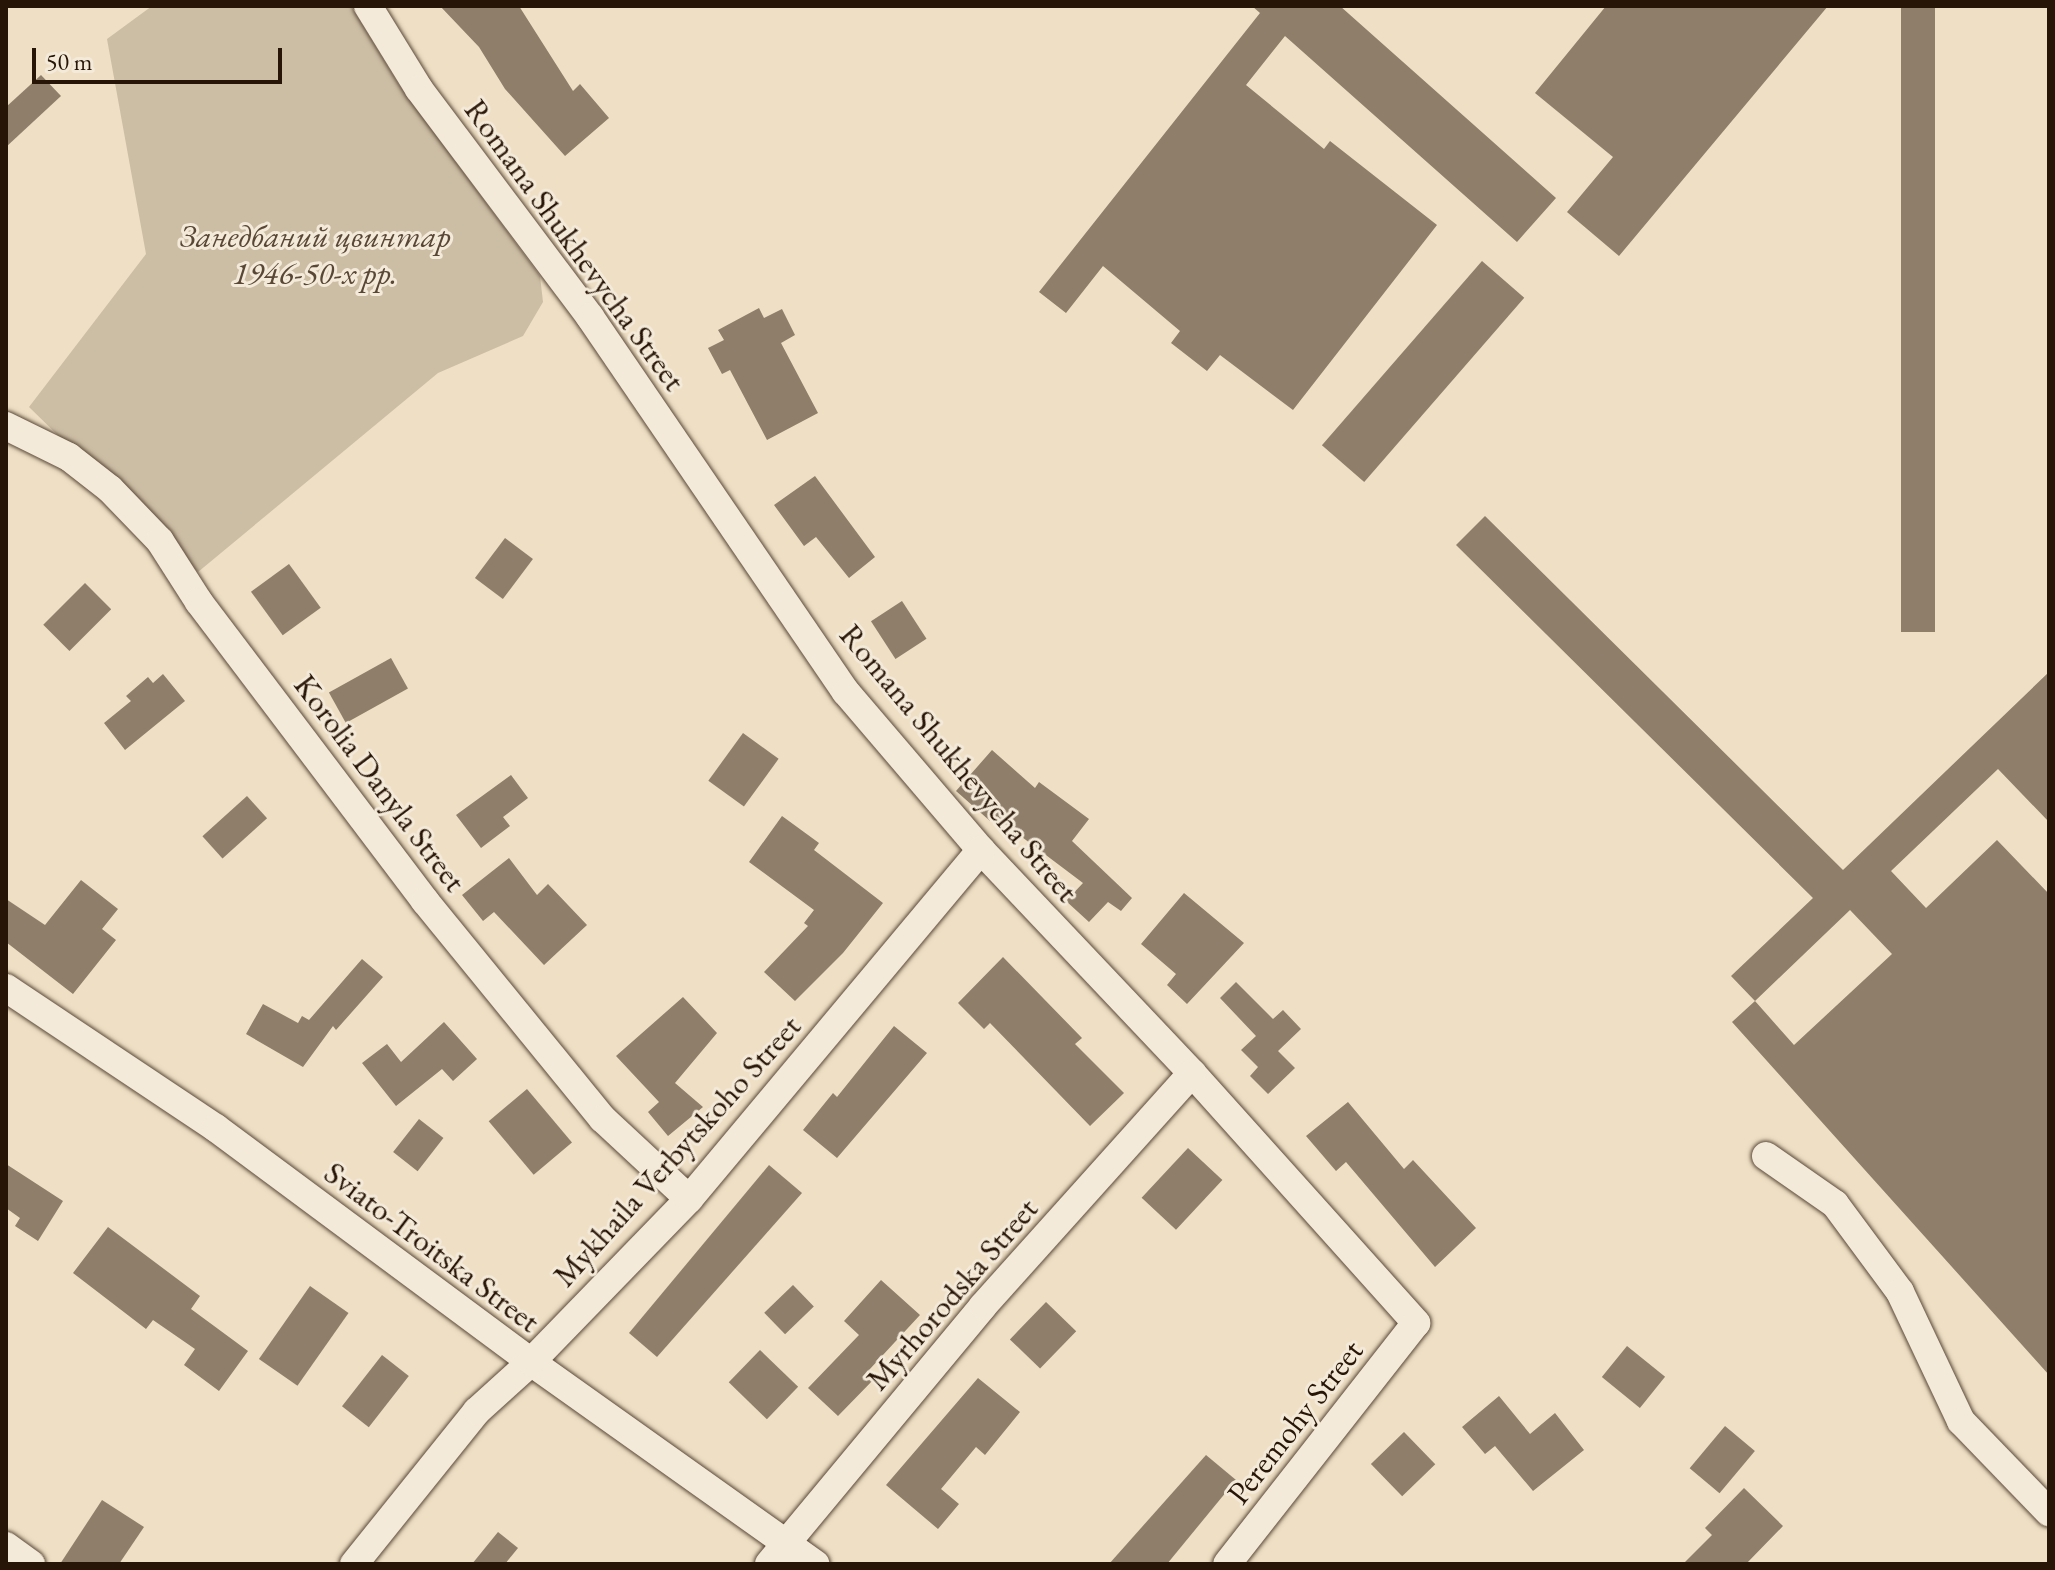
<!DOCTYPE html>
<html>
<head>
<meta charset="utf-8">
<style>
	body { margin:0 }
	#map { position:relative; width:2055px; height:1570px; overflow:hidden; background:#eedfc5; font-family:"EB Garamond",serif }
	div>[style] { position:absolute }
	.green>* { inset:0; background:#ccbda5 }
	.building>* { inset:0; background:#8e7e6a; transform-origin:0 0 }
	.roads { filter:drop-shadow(0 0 2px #594836) drop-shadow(0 0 2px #594836) }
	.minor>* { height:28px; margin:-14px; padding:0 14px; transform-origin:14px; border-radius:14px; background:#f4ead9 }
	span { translate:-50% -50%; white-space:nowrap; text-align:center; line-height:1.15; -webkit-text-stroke:6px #f4ead9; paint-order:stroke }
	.park-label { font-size:32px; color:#594736; font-style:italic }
	.street-label { font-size:32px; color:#271507 }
	.frame { position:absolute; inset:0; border:8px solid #271507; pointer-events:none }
	.scale { position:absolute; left:32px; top:48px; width:250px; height:36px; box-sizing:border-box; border:4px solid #271507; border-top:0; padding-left:10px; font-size:24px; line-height:28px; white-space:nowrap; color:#271507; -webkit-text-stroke:6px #f4ead9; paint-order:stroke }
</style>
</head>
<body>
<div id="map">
	<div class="green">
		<i style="clip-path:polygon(152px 6px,351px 6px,399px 85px,540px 276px,543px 302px,523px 336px,438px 373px,198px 572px,29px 407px,146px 254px,107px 39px)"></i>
	</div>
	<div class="building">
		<i style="clip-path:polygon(440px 6px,519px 6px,573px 91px,580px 84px,609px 118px,565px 156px,505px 89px,479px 47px)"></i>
		<i style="clip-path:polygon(1252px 6px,1340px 6px,1556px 198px,1517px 242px,1285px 36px,1246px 85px,1324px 149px,1330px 141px,1437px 225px,1293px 410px,1220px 355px,1207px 371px,1171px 343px,1180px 331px,1103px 266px,1066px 313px,1039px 292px,1260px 13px)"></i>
		<i style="clip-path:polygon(1606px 6px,1828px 6px,1619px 256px,1567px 212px,1613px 157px,1535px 93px)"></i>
		<i style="left:1901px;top:6px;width:34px;height:626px"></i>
		<i style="clip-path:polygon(41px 75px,61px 96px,6px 147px,6px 107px)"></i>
		<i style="left:1482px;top:261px;width:56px;height:244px;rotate:41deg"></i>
		<i style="clip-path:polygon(759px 308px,764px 318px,782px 309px,795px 335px,781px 343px,818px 413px,767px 440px,730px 370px,722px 374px,708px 348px,724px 340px,718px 330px)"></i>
		<i style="clip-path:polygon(815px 476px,875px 557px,849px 578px,816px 537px,804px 546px,774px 505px)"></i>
		<i style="clip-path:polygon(evenodd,1485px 516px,1843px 870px,2049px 672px,2049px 822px,1998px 769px,1891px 871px,1926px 908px,1997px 840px,2049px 894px,2049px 1375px,1732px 1022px,1755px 1001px,1731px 976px,1813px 898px,1456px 545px,1485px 516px,1850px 910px,1892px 954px,1794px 1045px,1755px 1001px,1850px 910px)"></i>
		<i style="left:505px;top:538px;width:35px;height:50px;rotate:37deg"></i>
		<i style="left:289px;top:564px;width:54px;height:47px;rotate:54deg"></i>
		<i style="left:85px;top:583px;width:37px;height:59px;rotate:45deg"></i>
		<i style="left:902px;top:601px;width:45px;height:37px;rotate:57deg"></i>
		<i style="left:391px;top:658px;width:35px;height:71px;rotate:61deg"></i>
		<i style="clip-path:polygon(163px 674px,185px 701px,125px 750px,104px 723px,131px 701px,126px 696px,148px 677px,153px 683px)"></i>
		<i style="left:743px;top:733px;width:44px;height:59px;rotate:36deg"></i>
		<i style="clip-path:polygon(992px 750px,1035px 788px,1039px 782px,1089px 819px,1072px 841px,1132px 898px,1121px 911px,1108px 902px,1089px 922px,1066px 901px,1083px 883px,994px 816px,990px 821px,956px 791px)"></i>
		<i style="clip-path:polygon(511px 775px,528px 798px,503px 817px,510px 826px,481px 848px,456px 815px)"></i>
		<i style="left:247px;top:796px;width:30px;height:60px;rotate:48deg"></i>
		<i style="clip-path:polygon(782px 816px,819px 843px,814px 850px,883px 903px,843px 953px,795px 1001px,764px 972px,808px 926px,804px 923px,814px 910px,749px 862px)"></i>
		<i style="clip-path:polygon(509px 858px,537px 895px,548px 884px,587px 925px,544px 965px,494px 912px,483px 921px,462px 895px)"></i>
		<i style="clip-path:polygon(81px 880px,118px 909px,102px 929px,116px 940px,73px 994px,6px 942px,6px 899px,45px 925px)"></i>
		<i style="clip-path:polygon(1184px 893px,1244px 943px,1187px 1004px,1167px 985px,1176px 974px,1141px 944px)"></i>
		<i style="clip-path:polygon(1003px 957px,1082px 1038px,1075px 1044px,1124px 1093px,1090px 1126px,990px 1023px,984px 1029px,958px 1003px)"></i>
		<i style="clip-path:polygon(362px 959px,383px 977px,336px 1030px,333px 1026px,303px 1067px,246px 1034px,263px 1004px,298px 1023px,302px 1016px,309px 1020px)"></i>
		<i style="clip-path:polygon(1236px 982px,1273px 1019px,1283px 1010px,1301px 1029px,1278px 1051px,1295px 1068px,1268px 1094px,1250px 1076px,1258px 1067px,1241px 1050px,1256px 1036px,1220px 998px)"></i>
		<i style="clip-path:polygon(683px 997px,717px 1033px,675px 1083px,703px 1107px,668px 1136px,648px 1112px,659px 1102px,616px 1056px)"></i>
		<i style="clip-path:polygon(444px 1022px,477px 1059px,453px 1081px,442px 1069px,396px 1106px,362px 1063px,387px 1044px,401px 1062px)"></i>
		<i style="clip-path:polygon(894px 1026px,927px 1053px,837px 1158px,803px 1130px,833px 1093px,837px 1097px)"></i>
		<i style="left:527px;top:1089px;width:70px;height:50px;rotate:50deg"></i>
		<i style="clip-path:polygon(1348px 1102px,1404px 1169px,1413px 1160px,1476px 1228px,1435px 1267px,1346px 1162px,1336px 1171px,1306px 1136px)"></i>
		<i style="left:419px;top:1119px;width:31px;height:42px;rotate:38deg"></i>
		<i style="left:1188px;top:1148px;width:47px;height:68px;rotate:43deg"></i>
		<i style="clip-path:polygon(6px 1164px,63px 1201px,38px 1241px,15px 1226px,20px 1218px,6px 1208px)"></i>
		<i style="clip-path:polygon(769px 1165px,802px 1193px,657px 1357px,629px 1333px)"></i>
		<i style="clip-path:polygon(108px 1227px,200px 1296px,191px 1309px,248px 1351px,219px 1391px,184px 1365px,195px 1349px,153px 1320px,146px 1329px,73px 1273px)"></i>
		<i style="clip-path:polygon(881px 1280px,920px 1315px,869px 1370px,876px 1377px,838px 1416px,808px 1388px,859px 1335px,844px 1321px)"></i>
		<i style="left:793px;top:1285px;width:30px;height:40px;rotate:46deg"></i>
		<i style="left:310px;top:1286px;width:47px;height:89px;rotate:35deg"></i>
		<i style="left:1046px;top:1302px;width:42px;height:52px;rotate:44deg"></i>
		<i style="left:1627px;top:1346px;width:49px;height:40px;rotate:39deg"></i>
		<i style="left:760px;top:1350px;width:53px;height:45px;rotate:44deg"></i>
		<i style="left:382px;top:1355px;width:34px;height:65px;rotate:38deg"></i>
		<i style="clip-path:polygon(978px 1378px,1020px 1412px,985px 1455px,976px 1447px,941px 1489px,959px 1504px,938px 1529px,886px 1485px)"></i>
		<i style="clip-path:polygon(1499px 1396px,1530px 1434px,1555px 1413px,1584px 1450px,1533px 1491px,1495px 1446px,1485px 1454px,1462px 1427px)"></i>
		<i style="left:1725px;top:1426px;width:39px;height:55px;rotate:40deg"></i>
		<i style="left:1404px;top:1432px;width:45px;height:46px;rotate:46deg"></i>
		<i style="clip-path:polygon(1206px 1455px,1236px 1480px,1167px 1564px,1109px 1564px)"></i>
		<i style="clip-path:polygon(1744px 1488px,1783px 1526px,1746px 1564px,1683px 1564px,1712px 1535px,1705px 1528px)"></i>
		<i style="clip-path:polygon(102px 1500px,144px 1527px,119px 1564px,60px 1564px)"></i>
		<i style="clip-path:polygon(498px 1532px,518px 1548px,505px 1564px,472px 1564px)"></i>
	</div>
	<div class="roads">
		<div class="minor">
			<i style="left:368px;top:6px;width:97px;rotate:58.4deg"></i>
			<i style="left:419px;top:89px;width:285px;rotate:53.1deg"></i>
			<i style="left:590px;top:317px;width:454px;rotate:55.7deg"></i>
			<i style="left:846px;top:692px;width:208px;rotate:49.5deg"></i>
			<i style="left:981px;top:850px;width:307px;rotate:46.6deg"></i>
			<i style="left:1192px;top:1073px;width:336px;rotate:48.1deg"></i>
			<i style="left:1416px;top:1323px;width:306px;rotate:128.1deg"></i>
			<i style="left:6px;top:426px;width:70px;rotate:26.2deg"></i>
			<i style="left:69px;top:457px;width:52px;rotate:38deg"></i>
			<i style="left:110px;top:489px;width:72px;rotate:46.1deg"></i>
			<i style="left:160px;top:541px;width:72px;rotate:57.4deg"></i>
			<i style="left:199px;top:602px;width:375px;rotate:52.9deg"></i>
			<i style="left:425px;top:901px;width:281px;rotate:50.8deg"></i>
			<i style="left:603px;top:1119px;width:117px;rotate:42.9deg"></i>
			<i style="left:6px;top:988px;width:252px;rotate:33.7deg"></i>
			<i style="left:216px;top:1128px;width:392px;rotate:36.6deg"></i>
			<i style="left:531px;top:1362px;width:349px;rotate:35.4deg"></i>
			<i style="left:1766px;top:1156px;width:84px;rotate:34.8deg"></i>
			<i style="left:1835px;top:1204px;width:109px;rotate:53.5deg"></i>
			<i style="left:1900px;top:1292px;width:143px;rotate:64.7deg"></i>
			<i style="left:1961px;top:1421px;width:127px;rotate:46deg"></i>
			<i style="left:6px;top:1546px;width:31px;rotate:36deg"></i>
			<i style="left:354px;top:1564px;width:196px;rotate:-51.2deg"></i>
			<i style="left:477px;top:1411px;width:73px;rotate:-42.2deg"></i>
			<i style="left:531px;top:1362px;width:227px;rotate:-45.9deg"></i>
			<i style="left:689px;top:1199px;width:455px;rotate:-50.1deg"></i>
			<i style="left:769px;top:1564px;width:335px;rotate:-50.3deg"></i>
			<i style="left:983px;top:1306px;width:313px;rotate:-48.1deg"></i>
		</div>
	</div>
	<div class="park-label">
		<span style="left:315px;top:255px">Занедбаний цвинтар<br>1946-50-х рр.</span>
	</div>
	<div class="street-label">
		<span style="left:575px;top:245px;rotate:54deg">Romana Shukhevycha Street</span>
		<span style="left:959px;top:763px;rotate:50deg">Romana Shukhevycha Street</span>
		<span style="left:380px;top:783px;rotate:53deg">Korolia Danyla Street</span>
		<span style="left:677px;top:1151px;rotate:-48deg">Mykhaila Verbytskoho Street</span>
		<span style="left:432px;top:1247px;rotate:37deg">Sviato-Troitska Street</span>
		<span style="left:952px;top:1294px;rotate:-49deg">Myrhorodska Street</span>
		<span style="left:1295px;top:1422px;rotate:-52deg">Peremohy Street</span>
	</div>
	<div class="frame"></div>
	<div class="scale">50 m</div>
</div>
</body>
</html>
